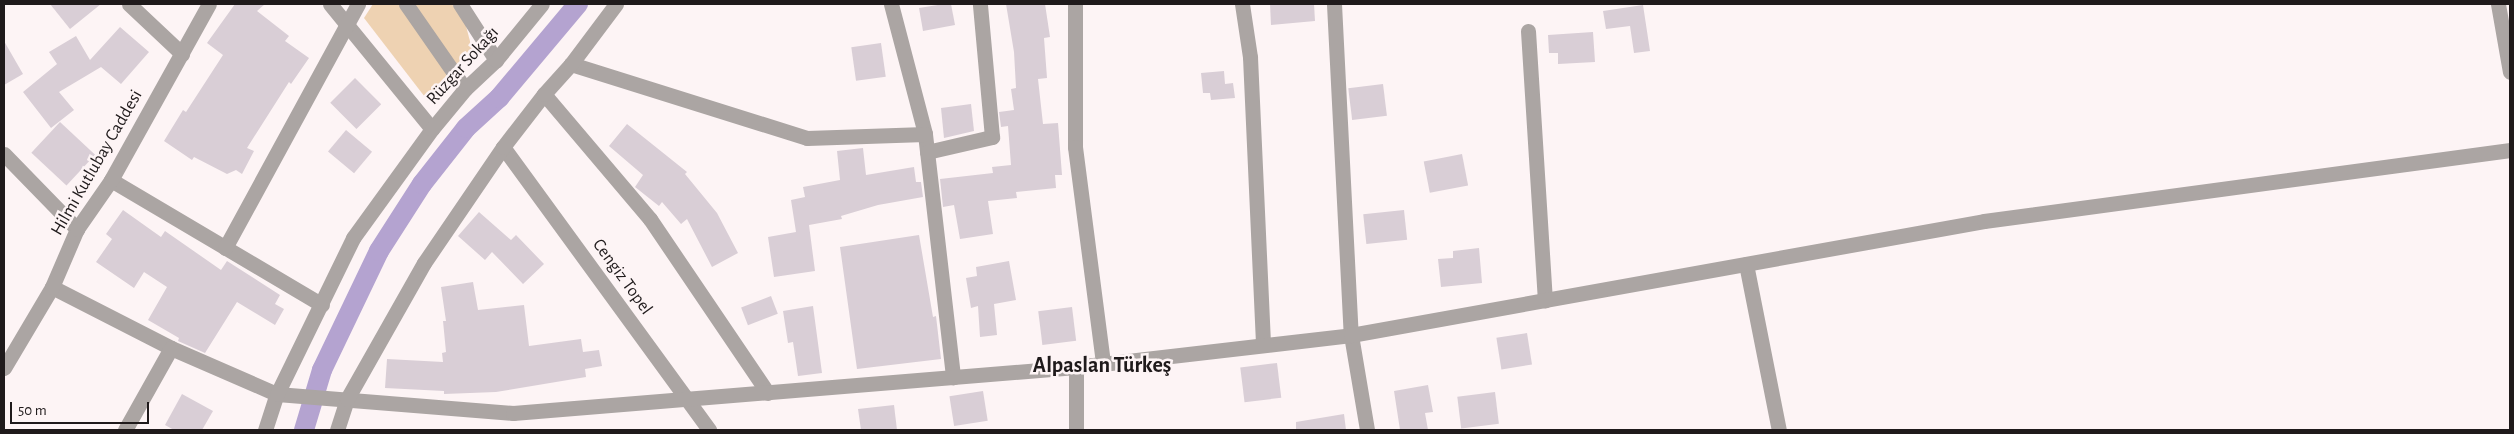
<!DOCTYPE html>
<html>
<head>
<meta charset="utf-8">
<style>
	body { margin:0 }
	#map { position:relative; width:2514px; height:434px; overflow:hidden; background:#fdf4f5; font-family:"Alegreya Sans",sans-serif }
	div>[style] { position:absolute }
	.green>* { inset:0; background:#eed2b2 }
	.canal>* { height:20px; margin:-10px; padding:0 10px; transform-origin:10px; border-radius:10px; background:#b4a3d0 }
	.building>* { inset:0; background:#d9ced6; transform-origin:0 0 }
	.minor>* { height:15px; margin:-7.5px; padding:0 7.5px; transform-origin:7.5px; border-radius:7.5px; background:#aba5a3 }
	span { translate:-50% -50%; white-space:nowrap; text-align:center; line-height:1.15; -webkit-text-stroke:5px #fdf4f5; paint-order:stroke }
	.street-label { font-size:18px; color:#1f1a1b }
	.district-label { font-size:22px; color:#1f1a1b; font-weight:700 }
	.frame { position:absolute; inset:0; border:5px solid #1f1a1b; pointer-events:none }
	.scale { position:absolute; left:10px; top:402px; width:139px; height:22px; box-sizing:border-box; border:2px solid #1f1a1b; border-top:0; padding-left:6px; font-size:15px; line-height:18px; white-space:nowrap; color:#1f1a1b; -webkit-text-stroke:4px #fdf4f5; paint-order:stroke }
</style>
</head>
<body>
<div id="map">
	<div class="green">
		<i style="clip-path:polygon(373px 4px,452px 4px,465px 22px,472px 49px,428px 101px,364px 18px)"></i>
	</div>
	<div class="canal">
		<i style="left:304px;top:430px;width:63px;rotate:-73.3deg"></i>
		<i style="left:322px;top:370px;width:132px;rotate:-64.4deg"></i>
		<i style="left:379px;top:251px;width:80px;rotate:-57.3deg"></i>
		<i style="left:422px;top:184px;width:71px;rotate:-51.8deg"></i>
		<i style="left:466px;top:128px;width:45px;rotate:-42.3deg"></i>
		<i style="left:499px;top:98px;width:123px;rotate:-50deg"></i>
	</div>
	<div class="building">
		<i style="clip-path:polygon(50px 4px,101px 4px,70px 29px)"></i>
		<i style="clip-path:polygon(235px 4px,265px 4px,257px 11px,289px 36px,285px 41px,309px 58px,291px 84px,289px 82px,247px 148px,254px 151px,242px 174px,236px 170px,227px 174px,194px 157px,192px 160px,164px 141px,183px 110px,186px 112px,223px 55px,207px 43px)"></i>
		<i style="clip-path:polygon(944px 4px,951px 4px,955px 25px,923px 31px,919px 8px)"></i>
		<i style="clip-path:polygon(1006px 4px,1045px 4px,1050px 37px,1044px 38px,1047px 78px,1038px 79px,1043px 124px,1058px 123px,1062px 175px,1055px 175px,1056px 188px,1016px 192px,1017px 198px,988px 201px,993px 234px,960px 239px,954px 205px,943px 207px,940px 179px,993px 173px,992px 167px,1011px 165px,1008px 126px,1001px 127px,999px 112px,1014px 110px,1011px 89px,1016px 88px,1014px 52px)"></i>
		<i style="clip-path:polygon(1270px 4px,1314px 4px,1315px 21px,1271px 25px)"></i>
		<i style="clip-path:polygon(1643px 5px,1650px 51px,1634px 53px,1630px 26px,1606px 29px,1603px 11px)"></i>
		<i style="clip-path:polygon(120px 27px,149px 52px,121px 84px,101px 67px,59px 92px,74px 110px,51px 128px,23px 92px,57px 64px,49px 52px,76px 36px,90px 60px)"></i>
		<i style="clip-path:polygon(1593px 32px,1595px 62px,1558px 64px,1558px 53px,1549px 53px,1548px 35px)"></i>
		<i style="clip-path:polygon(4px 41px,23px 74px,4px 85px)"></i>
		<i style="left:881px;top:43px;width:34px;height:30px;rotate:82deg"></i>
		<i style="clip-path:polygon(1224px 71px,1225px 84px,1233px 83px,1235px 98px,1211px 100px,1210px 93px,1203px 93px,1201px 73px)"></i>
		<i style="left:355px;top:78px;width:37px;height:35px;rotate:45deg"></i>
		<i style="left:1383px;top:84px;width:32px;height:35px;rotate:83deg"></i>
		<i style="clip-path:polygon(971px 104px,974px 131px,944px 138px,941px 108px)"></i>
		<i style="left:60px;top:122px;width:48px;height:42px;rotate:43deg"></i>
		<i style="clip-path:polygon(627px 124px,687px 172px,685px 174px,717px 213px,738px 253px,712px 267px,687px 219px,681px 224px,662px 202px,659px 206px,635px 187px,643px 175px,609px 146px)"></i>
		<i style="left:346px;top:130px;width:34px;height:28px;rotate:40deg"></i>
		<i style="clip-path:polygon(863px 148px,866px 175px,914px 167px,916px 182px,921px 182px,923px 197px,878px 205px,841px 216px,842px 219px,809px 225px,815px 271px,774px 277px,768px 237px,796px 232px,791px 200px,805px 197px,803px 187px,840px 180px,837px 151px)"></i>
		<i style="left:1462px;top:154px;width:32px;height:39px;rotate:79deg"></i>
		<i style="clip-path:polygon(123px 210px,161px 237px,165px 231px,221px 270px,227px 261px,280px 295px,275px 304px,284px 309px,275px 325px,237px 302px,205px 353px,178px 341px,179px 338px,148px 320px,167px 287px,144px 272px,134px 288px,96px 262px,112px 239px,106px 234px)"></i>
		<i style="left:1404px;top:210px;width:30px;height:41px;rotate:84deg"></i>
		<i style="clip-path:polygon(479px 212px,511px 240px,516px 235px,544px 264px,523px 284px,492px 252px,485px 260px,458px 236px)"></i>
		<i style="clip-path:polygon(919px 235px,933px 317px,936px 316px,941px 359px,857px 369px,840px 247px)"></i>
		<i style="clip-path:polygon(1479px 248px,1482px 283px,1441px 287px,1438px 259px,1453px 258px,1453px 251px)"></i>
		<i style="clip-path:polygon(1009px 261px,1016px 300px,994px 304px,997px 335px,980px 337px,978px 306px,971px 308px,966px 278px,977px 276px,976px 267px)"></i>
		<i style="clip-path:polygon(473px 282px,478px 310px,524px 305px,529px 346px,581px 339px,583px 352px,599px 350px,602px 366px,585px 369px,586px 377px,496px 392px,444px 394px,444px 391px,385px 388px,387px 359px,443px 362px,442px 353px,446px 352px,443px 321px,446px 321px,441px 287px)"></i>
		<i style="left:771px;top:296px;width:19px;height:32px;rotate:69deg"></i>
		<i style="clip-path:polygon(813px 306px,822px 373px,798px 376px,793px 342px,788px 343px,783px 311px)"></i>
		<i style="left:1072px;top:307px;width:34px;height:34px;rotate:83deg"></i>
		<i style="left:1527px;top:333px;width:32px;height:31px;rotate:81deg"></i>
		<i style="left:1277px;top:363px;width:35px;height:37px;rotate:83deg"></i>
		<i style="clip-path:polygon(1428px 385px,1433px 412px,1425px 413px,1428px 430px,1400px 430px,1394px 391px)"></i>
		<i style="left:983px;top:391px;width:30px;height:34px;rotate:81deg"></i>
		<i style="left:1495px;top:392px;width:32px;height:38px;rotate:83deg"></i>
		<i style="clip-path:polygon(182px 394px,213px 411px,202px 430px,174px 430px,165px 425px)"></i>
		<i style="clip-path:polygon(894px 405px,897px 430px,861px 430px,858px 409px)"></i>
		<i style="clip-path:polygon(1344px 414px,1346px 430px,1296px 430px,1296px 422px)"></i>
	</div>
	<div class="minor">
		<i style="left:129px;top:4px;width:73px;rotate:43.3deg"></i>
		<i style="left:330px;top:4px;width:161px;rotate:50.8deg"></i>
		<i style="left:406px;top:4px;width:103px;rotate:55.2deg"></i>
		<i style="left:460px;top:4px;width:67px;rotate:57.3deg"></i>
		<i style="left:891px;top:4px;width:134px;rotate:75.3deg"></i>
		<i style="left:925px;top:134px;width:245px;rotate:83.4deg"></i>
		<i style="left:1075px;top:4px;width:143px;rotate:90deg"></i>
		<i style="left:1075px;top:147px;width:219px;rotate:82.6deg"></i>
		<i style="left:1242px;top:4px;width:54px;rotate:81.4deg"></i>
		<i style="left:1250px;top:57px;width:288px;rotate:87.4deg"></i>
		<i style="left:1334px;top:4px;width:331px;rotate:87.1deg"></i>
		<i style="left:1351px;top:335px;width:96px;rotate:80.4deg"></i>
		<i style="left:2498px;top:4px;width:69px;rotate:80deg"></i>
		<i style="left:1528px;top:31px;width:270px;rotate:86.4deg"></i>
		<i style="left:571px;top:64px;width:247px;rotate:17.4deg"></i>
		<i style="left:807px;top:138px;width:118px;rotate:-1.9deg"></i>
		<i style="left:544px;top:94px;width:164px;rotate:49.7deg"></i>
		<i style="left:650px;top:219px;width:210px;rotate:55.9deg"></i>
		<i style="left:503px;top:147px;width:350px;rotate:53.9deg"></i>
		<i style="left:927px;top:152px;width:67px;rotate:-13deg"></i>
		<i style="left:992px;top:137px;width:134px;rotate:-95.2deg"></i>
		<i style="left:4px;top:154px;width:105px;rotate:45.8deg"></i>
		<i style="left:111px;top:180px;width:245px;rotate:30.6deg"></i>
		<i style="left:225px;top:248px;width:278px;rotate:-61.4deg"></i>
		<i style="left:1746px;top:264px;width:169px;rotate:78.8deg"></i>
		<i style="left:52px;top:287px;width:134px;rotate:27.1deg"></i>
		<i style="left:171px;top:348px;width:116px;rotate:23.5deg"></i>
		<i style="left:277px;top:394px;width:237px;rotate:4.6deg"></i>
		<i style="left:513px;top:413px;width:565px;rotate:-4.67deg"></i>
		<i style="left:1076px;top:367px;width:277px;rotate:-6.6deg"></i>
		<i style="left:1351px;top:335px;width:643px;rotate:-10.21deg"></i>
		<i style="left:1984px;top:221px;width:531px;rotate:-7.69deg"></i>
		<i style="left:4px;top:368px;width:94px;rotate:-59.3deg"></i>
		<i style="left:52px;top:287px;width:63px;rotate:-66.7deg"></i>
		<i style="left:77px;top:229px;width:60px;rotate:-55.2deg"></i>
		<i style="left:111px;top:180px;width:201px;rotate:-60.9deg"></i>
		<i style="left:125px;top:430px;width:94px;rotate:-60.7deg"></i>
		<i style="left:265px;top:430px;width:38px;rotate:-72deg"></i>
		<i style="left:277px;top:394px;width:174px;rotate:-64deg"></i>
		<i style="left:353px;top:238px;width:135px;rotate:-54.1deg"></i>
		<i style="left:432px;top:129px;width:52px;rotate:-50.5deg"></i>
		<i style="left:465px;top:89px;width:42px;rotate:-43.1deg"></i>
		<i style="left:496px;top:60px;width:72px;rotate:-50.6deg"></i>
		<i style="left:337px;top:430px;width:33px;rotate:-72deg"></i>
		<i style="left:347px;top:399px;width:156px;rotate:-60.5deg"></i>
		<i style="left:424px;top:263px;width:140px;rotate:-55.7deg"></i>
		<i style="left:503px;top:147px;width:67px;rotate:-52.3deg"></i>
		<i style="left:544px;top:94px;width:40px;rotate:-48deg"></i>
		<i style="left:571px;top:64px;width:75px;rotate:-53.1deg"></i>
		<i style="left:1076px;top:430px;width:63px;rotate:-90deg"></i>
	</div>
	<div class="street-label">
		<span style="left:463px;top:66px;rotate:-48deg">Rüzgar Sokağı</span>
		<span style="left:97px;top:163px;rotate:-60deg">Hilmi Kutlubay Caddesi</span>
		<span style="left:622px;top:277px;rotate:54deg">Cengiz Topel</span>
	</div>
	<div class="district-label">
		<span style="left:1102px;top:366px">Alpaslan Türkeş</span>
	</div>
	<div class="frame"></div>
	<div class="scale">50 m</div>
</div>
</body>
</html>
